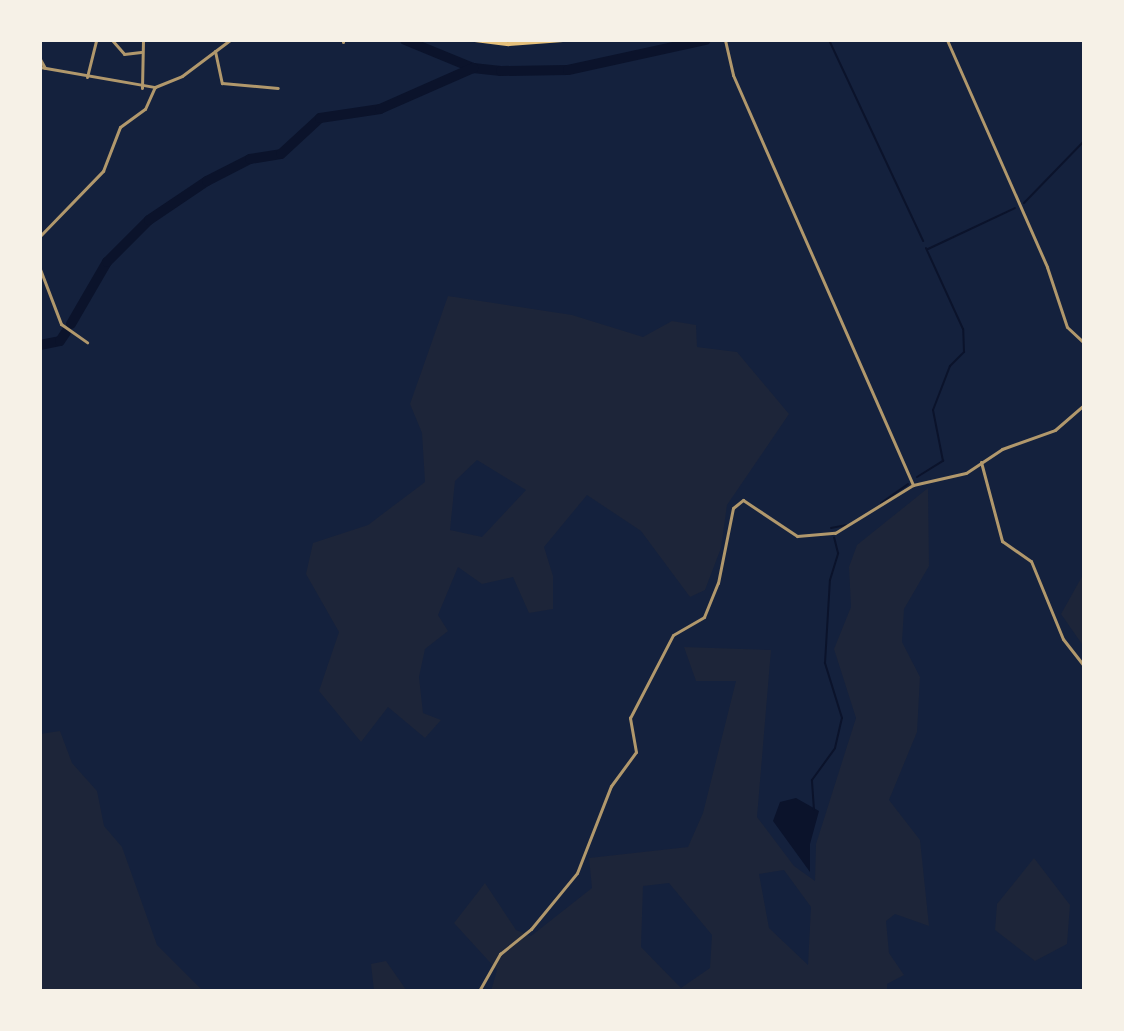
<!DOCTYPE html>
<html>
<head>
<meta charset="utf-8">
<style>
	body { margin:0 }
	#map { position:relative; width:1124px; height:1031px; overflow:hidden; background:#14213d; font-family:"Space Grotesk",sans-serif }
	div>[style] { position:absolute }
	.green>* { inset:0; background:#1d2539 }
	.water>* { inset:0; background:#0b132b }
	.stream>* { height:2px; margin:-1px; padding:0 1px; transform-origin:1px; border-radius:1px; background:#0b132b }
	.river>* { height:10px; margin:-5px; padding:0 5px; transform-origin:5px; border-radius:5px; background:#0b132b }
	.minor>* { height:3px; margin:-1.5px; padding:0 1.5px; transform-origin:1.5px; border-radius:1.5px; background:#b1986c }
	.tertiary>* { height:3px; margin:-1.5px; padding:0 1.5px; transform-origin:1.5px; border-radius:1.5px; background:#b1986c }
	.primary>* { height:4px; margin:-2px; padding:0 2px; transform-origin:2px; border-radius:2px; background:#e5c07b }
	span { translate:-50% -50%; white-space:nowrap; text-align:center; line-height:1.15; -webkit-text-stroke:6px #f6f1e7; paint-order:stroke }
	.frame { position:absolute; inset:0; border:42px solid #f6f1e7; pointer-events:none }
</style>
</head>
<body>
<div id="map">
	<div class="green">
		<i style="clip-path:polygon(evenodd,448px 296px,572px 315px,643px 337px,672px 321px,696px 325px,697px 347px,737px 352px,789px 414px,727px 505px,721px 548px,705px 590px,690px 597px,641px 531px,587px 495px,544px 547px,553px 576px,553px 609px,529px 613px,513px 577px,482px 584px,458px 567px,438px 615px,448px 631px,425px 649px,419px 677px,423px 713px,441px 720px,425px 738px,388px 707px,361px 742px,319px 691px,339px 632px,306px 574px,313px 543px,368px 525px,425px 482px,422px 433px,410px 404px,448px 296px,477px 460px,526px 490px,482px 537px,450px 530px,455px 481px,477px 460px)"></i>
		<i style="clip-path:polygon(evenodd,928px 488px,929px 566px,904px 609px,902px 642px,920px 677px,917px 732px,889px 800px,920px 840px,929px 926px,895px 914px,886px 921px,889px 953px,904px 975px,887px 984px,887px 991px,491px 991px,497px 970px,454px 923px,485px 883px,516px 930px,531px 936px,592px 888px,589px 858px,688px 847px,703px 813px,736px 681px,696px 681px,684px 647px,771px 650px,757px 817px,794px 866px,815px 881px,816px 844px,856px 718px,834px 649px,851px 607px,849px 567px,857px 545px,928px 488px,784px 870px,811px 907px,808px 965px,769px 928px,759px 874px,784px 870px,928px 488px,669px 883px,712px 935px,710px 968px,681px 988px,641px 947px,643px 886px,669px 883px)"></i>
		<i style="clip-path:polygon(1084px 573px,1084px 647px,1061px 614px)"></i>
		<i style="clip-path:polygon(60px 731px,72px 763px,97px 791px,104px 826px,122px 847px,157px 945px,203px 991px,40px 991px,40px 734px)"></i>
		<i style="clip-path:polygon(1034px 858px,1070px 905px,1067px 944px,1035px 961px,995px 930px,997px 904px)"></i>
		<i style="clip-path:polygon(386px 961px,407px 991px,374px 991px,371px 964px)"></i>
	</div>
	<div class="water">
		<i style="clip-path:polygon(796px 798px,819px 811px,810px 844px,810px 872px,773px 821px,780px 802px)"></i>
	</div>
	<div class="stream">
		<i style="left:829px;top:40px;width:222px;rotate:64.9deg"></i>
		<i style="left:1024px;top:203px;width:86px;rotate:-45.9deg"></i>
		<i style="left:928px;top:249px;width:96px;rotate:-25.2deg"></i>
		<i style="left:917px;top:477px;width:31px;rotate:-32deg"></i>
		<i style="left:943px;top:461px;width:52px;rotate:-101.1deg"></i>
		<i style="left:933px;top:410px;width:47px;rotate:-68.9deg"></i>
		<i style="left:950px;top:366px;width:20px;rotate:-45deg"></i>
		<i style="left:964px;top:352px;width:23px;rotate:-92deg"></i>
		<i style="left:963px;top:329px;width:89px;rotate:-114.6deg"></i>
		<i style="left:881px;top:503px;width:33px;rotate:-35deg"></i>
		<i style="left:831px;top:528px;width:15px;rotate:-11deg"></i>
		<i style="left:814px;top:810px;width:30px;rotate:-94deg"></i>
		<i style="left:812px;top:780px;width:39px;rotate:-54deg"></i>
		<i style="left:835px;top:748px;width:31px;rotate:-77deg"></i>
		<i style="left:842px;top:718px;width:58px;rotate:-107.2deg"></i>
		<i style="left:825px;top:663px;width:83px;rotate:-86.6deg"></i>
		<i style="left:830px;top:580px;width:28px;rotate:-73deg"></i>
		<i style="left:838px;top:553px;width:16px;rotate:-104deg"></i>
	</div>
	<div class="river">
		<i style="left:405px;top:40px;width:74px;rotate:22.4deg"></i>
		<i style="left:473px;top:68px;width:28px;rotate:6deg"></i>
		<i style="left:501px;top:71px;width:67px;rotate:-0.9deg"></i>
		<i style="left:568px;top:70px;width:141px;rotate:-12.3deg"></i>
		<i style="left:71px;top:324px;width:72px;rotate:-59.9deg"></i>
		<i style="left:107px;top:262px;width:59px;rotate:-45deg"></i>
		<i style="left:149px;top:220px;width:70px;rotate:-33.9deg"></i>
		<i style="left:207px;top:181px;width:48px;rotate:-27.1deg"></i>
		<i style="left:250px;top:159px;width:31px;rotate:-9deg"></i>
		<i style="left:281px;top:154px;width:53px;rotate:-42.7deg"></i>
		<i style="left:320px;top:118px;width:61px;rotate:-8.5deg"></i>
		<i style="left:380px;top:109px;width:102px;rotate:-23.8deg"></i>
		<i style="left:40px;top:345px;width:20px;rotate:-11deg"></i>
		<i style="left:60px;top:341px;width:11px;rotate:-56deg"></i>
	</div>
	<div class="minor">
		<i style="left:112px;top:40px;width:18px;rotate:49deg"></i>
		<i style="left:124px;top:54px;width:17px;rotate:-7deg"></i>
		<i style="left:343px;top:40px;width:2px;rotate:90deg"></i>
		<i style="left:725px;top:40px;width:36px;rotate:77deg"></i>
		<i style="left:733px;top:75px;width:448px;rotate:66.3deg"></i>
		<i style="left:947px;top:40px;width:248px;rotate:66.2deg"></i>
		<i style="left:1047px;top:267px;width:63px;rotate:71.6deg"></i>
		<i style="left:1067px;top:327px;width:23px;rotate:43deg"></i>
		<i style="left:215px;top:51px;width:33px;rotate:78deg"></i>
		<i style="left:222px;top:83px;width:56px;rotate:5.1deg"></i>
		<i style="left:40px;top:59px;width:10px;rotate:61deg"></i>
		<i style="left:87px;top:77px;width:38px;rotate:-76deg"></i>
		<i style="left:142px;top:88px;width:48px;rotate:-88.8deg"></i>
		<i style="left:40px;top:236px;width:91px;rotate:-45.9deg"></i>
		<i style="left:103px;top:171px;width:47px;rotate:-68.9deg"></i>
		<i style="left:120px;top:127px;width:31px;rotate:-36deg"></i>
		<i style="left:145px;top:109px;width:24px;rotate:-66deg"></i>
		<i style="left:40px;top:269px;width:59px;rotate:69.1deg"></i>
		<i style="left:61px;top:324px;width:32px;rotate:35deg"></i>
		<i style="left:981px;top:462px;width:82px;rotate:75.1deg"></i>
		<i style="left:1002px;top:541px;width:35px;rotate:35deg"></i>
		<i style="left:1031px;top:561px;width:84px;rotate:67.7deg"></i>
		<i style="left:1063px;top:639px;width:34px;rotate:52deg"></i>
		<i style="left:479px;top:991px;width:43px;rotate:-60.4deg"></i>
		<i style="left:500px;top:954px;width:40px;rotate:-39deg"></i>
		<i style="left:531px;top:929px;width:72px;rotate:-50.6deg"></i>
		<i style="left:577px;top:873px;width:93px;rotate:-68.7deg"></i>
		<i style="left:611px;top:786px;width:42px;rotate:-53.7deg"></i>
		<i style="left:636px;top:752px;width:35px;rotate:-100deg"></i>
		<i style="left:630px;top:718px;width:93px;rotate:-62.6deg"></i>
		<i style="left:673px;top:635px;width:36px;rotate:-30deg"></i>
		<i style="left:704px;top:617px;width:37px;rotate:-68deg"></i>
		<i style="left:718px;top:583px;width:76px;rotate:-78.7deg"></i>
		<i style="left:733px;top:508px;width:13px;rotate:-39deg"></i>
		<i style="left:743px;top:500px;width:65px;rotate:33.7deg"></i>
		<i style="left:797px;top:536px;width:38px;rotate:-5deg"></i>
		<i style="left:835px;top:533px;width:92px;rotate:-31.6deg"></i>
		<i style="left:913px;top:485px;width:54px;rotate:-12.8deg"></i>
		<i style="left:966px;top:473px;width:43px;rotate:-33.7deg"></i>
		<i style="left:1002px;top:449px;width:56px;rotate:-19.7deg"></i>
		<i style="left:1055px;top:430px;width:38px;rotate:-41deg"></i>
	</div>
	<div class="tertiary">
		<i style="left:40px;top:67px;width:117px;rotate:9.9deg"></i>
		<i style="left:155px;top:87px;width:29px;rotate:-22deg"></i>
		<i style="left:182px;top:76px;width:60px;rotate:-36.9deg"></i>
	</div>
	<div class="primary">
		<i style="left:475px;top:40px;width:34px;rotate:7deg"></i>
		<i style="left:509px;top:44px;width:54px;rotate:-4.2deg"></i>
	</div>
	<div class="frame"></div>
</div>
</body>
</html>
